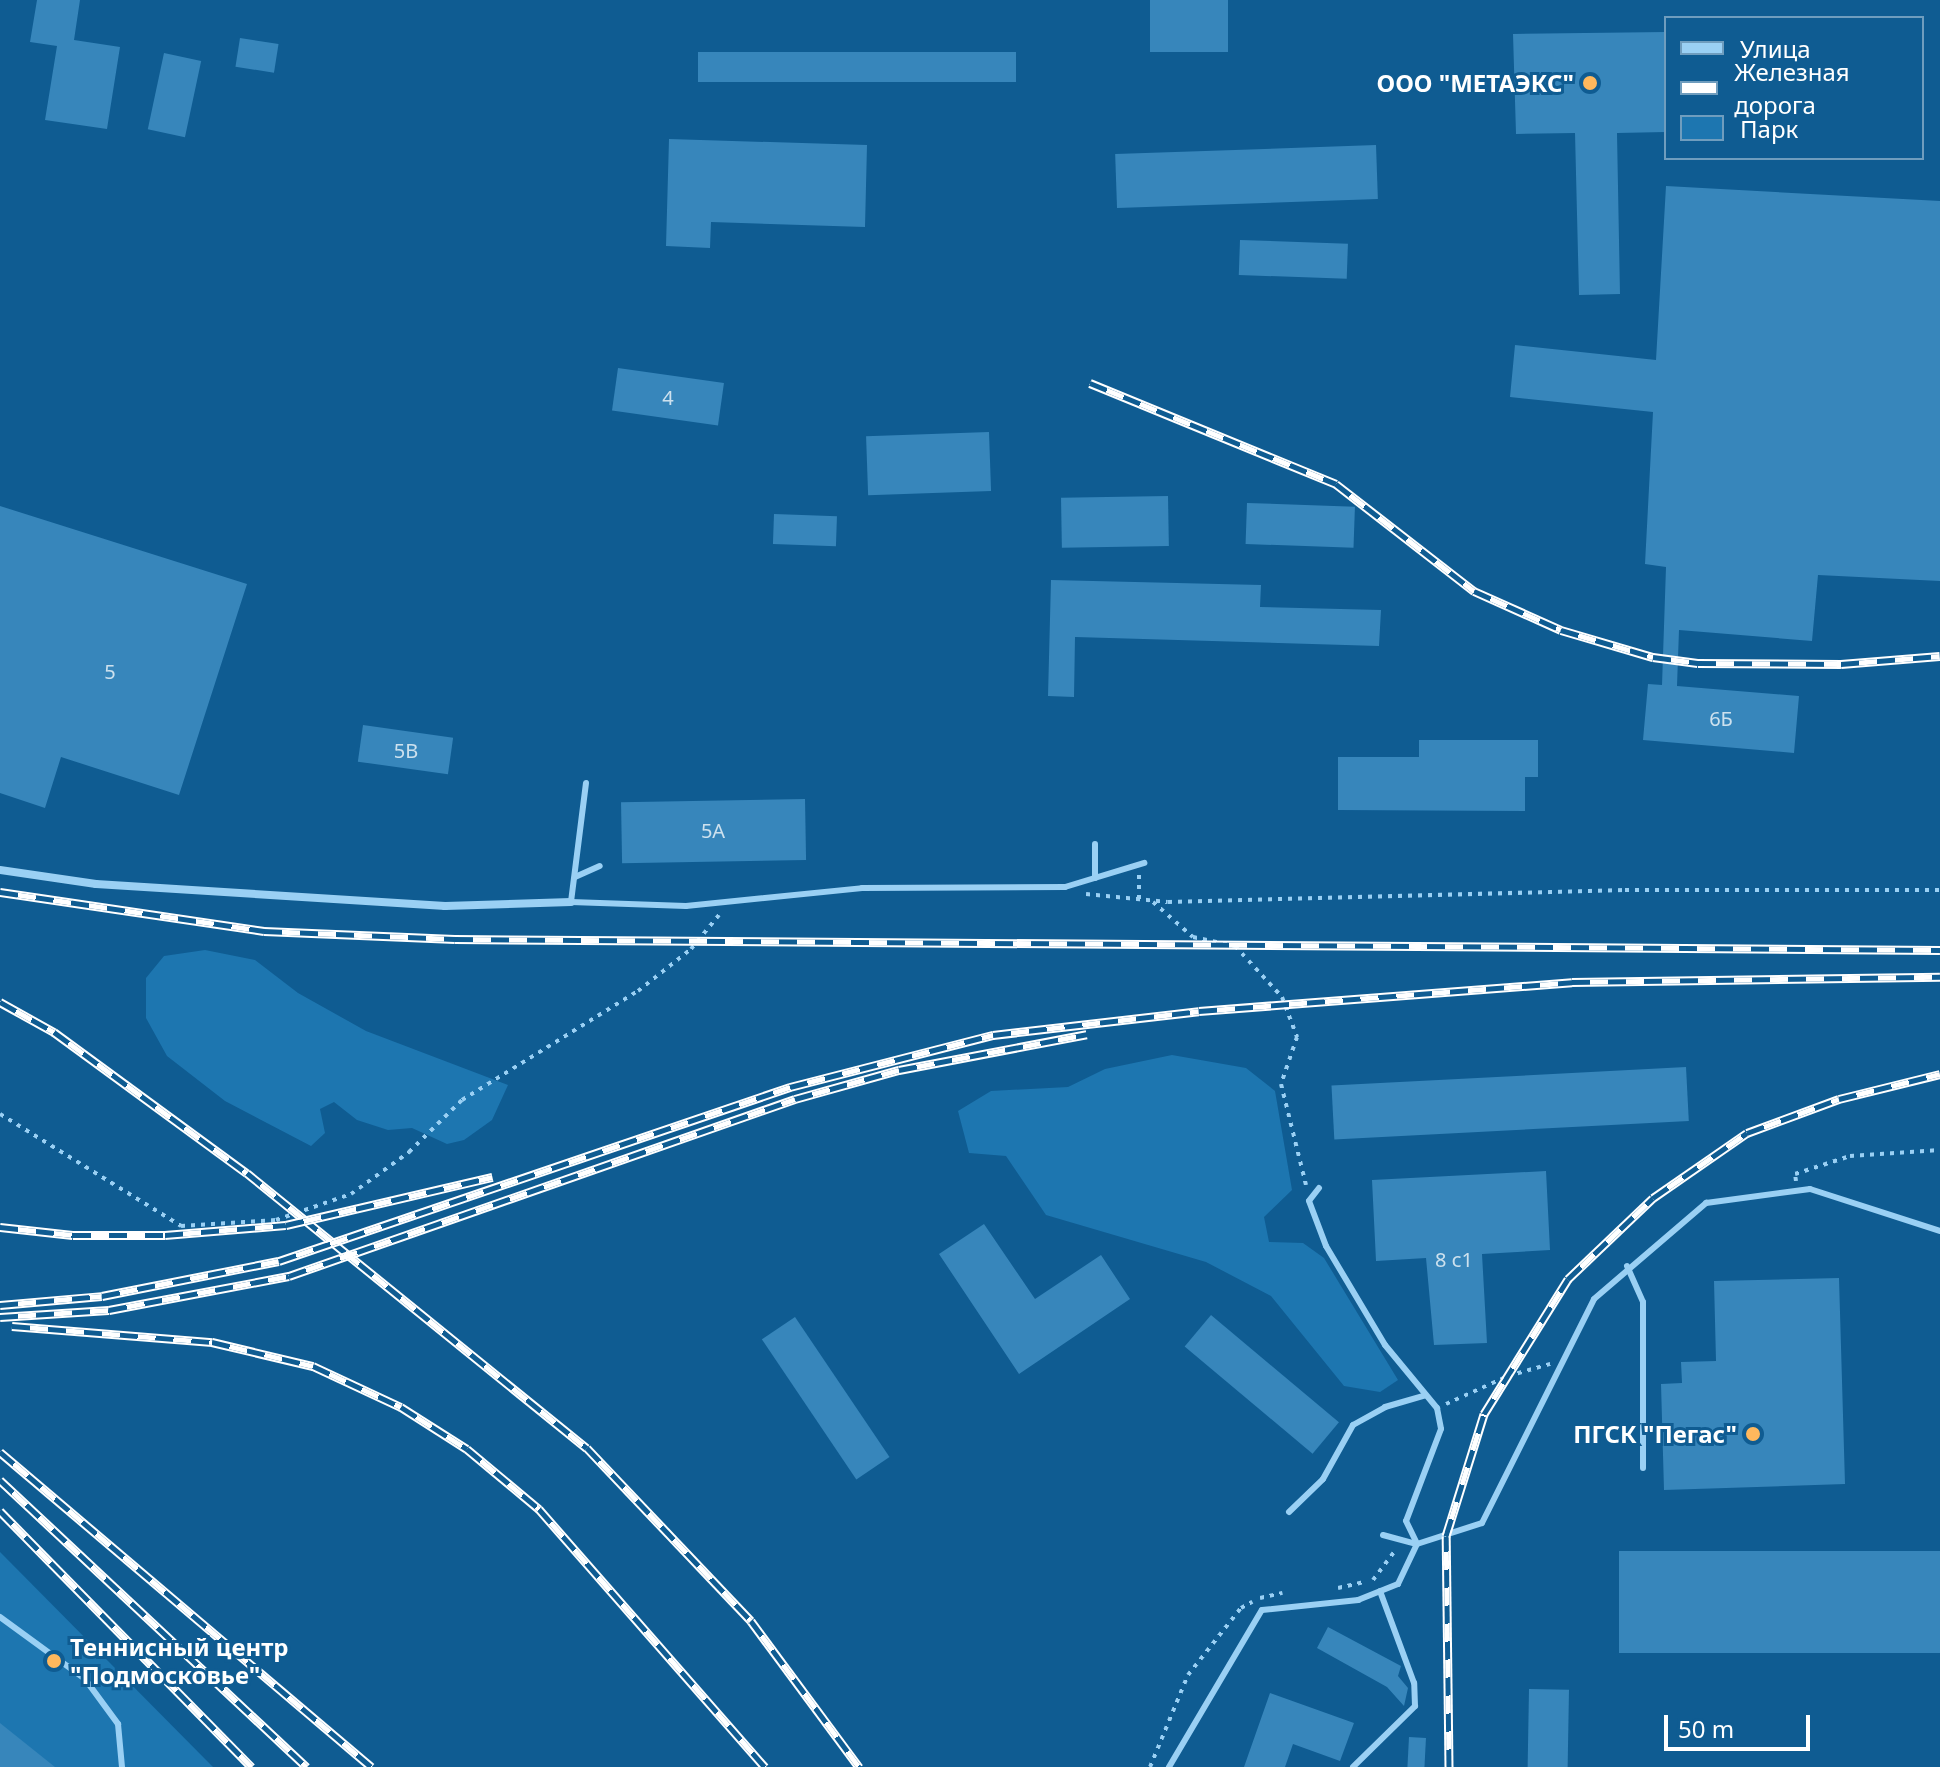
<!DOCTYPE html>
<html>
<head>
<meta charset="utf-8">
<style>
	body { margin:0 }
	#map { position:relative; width:1940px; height:1767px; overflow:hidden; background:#0f5c92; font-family:"Noto Sans",sans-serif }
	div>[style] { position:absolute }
	.green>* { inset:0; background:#1d76b0 }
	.building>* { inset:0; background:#3786bb; transform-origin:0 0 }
	.path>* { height:4px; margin-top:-2px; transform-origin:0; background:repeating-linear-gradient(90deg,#9ad0f4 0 4px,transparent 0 10px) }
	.service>* { height:6px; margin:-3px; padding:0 3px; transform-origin:3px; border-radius:3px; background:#9ad0f4 }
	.minor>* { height:8px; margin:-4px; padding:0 4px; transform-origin:4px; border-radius:4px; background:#9ad0f4 }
	.rail>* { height:9px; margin-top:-4.5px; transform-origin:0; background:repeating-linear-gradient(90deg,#0f5c92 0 18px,#fff 0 36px); box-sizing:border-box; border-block:2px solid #fff }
	.dots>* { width:22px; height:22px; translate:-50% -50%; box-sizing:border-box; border:4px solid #0f5c92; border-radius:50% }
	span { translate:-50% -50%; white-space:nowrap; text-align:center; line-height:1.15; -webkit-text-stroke:6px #0f5c92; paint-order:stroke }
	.number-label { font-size:20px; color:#cde1ee }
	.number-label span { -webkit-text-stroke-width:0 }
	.poi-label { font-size:24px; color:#fff; font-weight:700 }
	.right { translate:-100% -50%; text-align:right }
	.left { translate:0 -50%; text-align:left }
	.legend { position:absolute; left:1664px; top:16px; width:260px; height:144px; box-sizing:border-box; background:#0f5c92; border:2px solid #6f9dbe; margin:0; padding:10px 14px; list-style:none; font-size:24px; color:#fff }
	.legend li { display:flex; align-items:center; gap:16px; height:40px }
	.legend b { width:40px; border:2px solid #6f9dbe }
	.scale { position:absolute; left:1664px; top:1715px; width:146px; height:36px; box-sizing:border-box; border:4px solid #fff; border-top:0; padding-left:10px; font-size:24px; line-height:28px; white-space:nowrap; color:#fff; -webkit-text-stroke:6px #0f5c92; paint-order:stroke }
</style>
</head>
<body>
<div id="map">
	<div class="green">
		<i style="clip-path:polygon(205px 950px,255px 960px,298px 993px,366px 1031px,508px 1085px,492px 1120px,464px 1140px,447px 1144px,412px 1128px,388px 1130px,357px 1120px,334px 1102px,320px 1109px,325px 1133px,311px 1146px,225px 1101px,167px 1056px,146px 1018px,146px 978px,164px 956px)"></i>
		<i style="clip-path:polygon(1172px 1055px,1246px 1068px,1275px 1091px,1292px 1190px,1264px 1217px,1269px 1242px,1303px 1243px,1324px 1258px,1398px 1380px,1380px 1392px,1344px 1386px,1271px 1296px,1206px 1262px,1046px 1215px,1006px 1156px,969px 1153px,958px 1111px,991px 1091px,1068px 1087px,1105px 1069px)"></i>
		<i style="clip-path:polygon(0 1552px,3px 1555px,213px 1767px,0 1767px)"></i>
	</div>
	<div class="building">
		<i style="clip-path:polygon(37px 0,80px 0,74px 40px,120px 47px,107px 129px,45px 120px,57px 46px,30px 42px)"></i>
		<i style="left:1150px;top:0;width:78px;height:52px"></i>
		<i style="clip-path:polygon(1666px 32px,1666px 132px,1617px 133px,1620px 294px,1579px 295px,1575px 133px,1516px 134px,1513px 34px)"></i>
		<i style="left:240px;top:38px;width:39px;height:29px;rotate:9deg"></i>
		<i style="left:698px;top:52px;width:318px;height:30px"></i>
		<i style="left:164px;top:53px;width:38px;height:78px;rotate:12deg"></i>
		<i style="clip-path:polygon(669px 139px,867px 145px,865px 227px,711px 222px,710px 248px,666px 246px)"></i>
		<i style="left:1376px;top:145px;width:54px;height:261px;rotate:88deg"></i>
		<i style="clip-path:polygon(1666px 186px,1940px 201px,1940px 581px,1818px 575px,1812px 641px,1679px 630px,1677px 686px,1799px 696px,1794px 753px,1643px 740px,1648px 684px,1662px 685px,1666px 567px,1645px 564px,1653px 412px,1510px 397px,1515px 345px,1656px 360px)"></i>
		<i style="left:1240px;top:240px;width:108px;height:35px;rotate:2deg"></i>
		<i style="left:618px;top:368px;width:107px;height:43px;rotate:8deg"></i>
		<i style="left:989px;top:432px;width:59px;height:123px;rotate:88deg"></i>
		<i style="left:1168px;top:496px;width:50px;height:107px;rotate:89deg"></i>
		<i style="left:1247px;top:503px;width:108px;height:41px;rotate:2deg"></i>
		<i style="clip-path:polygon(0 506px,247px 584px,179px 795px,61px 757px,45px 808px,0 793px)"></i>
		<i style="left:774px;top:514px;width:63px;height:30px;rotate:2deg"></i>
		<i style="clip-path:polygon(1051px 580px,1261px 585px,1260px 607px,1381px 610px,1379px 646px,1075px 637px,1074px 697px,1048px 696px)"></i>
		<i style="left:363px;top:725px;width:91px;height:37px;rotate:8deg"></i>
		<i style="clip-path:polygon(1419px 740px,1538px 740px,1538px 777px,1525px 777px,1525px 811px,1338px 810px,1338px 757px,1419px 757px)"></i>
		<i style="left:805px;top:799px;width:61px;height:184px;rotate:89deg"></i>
		<i style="left:1686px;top:1067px;width:54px;height:355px;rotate:87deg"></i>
		<i style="clip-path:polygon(1546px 1171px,1550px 1250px,1482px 1254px,1487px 1343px,1434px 1345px,1426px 1258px,1376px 1261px,1372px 1180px)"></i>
		<i style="clip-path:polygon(984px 1224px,1035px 1299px,1101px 1255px,1130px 1299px,1019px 1374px,939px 1254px)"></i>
		<i style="clip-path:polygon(1839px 1278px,1845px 1484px,1664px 1490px,1661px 1384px,1682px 1383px,1681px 1362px,1716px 1361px,1714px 1281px)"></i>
		<i style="left:1211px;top:1315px;width:167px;height:41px;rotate:40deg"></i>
		<i style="left:795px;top:1317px;width:169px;height:40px;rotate:56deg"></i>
		<i style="left:1940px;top:1551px;width:102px;height:321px;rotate:90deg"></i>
		<i style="clip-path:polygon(1328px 1627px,1401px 1666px,1398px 1676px,1408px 1688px,1404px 1706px,1387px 1687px,1317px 1648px)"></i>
		<i style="left:1529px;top:1689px;width:40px;height:78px;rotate:1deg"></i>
		<i style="clip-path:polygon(1270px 1693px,1354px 1723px,1340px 1761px,1293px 1744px,1285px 1767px,1244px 1767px)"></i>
		<i style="clip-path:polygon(0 1723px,55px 1767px,0 1767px)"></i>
		<i style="left:1409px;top:1737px;width:17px;height:30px;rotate:3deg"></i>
	</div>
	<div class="path">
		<i style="left:1139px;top:875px;width:26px;rotate:90deg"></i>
		<i style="left:1086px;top:894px;width:82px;rotate:5.6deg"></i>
		<i style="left:1168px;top:902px;width:457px;rotate:-1.5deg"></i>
		<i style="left:1625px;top:890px;width:315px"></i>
		<i style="left:1153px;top:902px;width:53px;rotate:41.2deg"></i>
		<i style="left:1193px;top:937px;width:43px;rotate:12.1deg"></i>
		<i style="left:1235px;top:946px;width:69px;rotate:47.3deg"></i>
		<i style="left:1282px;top:997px;width:43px;rotate:69.4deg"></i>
		<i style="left:1297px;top:1037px;width:50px;rotate:108.8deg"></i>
		<i style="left:1281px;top:1084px;width:104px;rotate:76.1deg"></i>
		<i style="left:0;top:1114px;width:213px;rotate:31.7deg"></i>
		<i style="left:181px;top:1226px;width:95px;rotate:-3.6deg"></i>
		<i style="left:276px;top:1220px;width:79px;rotate:-19.1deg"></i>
		<i style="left:351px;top:1194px;width:72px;rotate:-35.9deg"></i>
		<i style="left:409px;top:1152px;width:74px;rotate:-44.5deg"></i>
		<i style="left:462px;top:1100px;width:207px;rotate:-31.8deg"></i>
		<i style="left:638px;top:991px;width:68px;rotate:-38.4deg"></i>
		<i style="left:691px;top:949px;width:44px;rotate:-50.5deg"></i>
		<i style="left:1796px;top:1181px;width:7px;rotate:-98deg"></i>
		<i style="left:1795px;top:1174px;width:58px;rotate:-18.1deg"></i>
		<i style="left:1850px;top:1156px;width:90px;rotate:-3.8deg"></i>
		<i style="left:1446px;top:1404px;width:68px;rotate:-24.3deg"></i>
		<i style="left:1508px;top:1376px;width:44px;rotate:-15.9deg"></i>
		<i style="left:1373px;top:1580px;width:35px;rotate:-53deg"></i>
		<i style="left:1338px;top:1588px;width:28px;rotate:-13deg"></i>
		<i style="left:1260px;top:1598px;width:23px;rotate:-13deg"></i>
		<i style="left:1150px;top:1767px;width:100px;rotate:-67.6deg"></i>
		<i style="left:1188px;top:1675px;width:85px;rotate:-51.7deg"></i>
		<i style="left:1241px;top:1608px;width:13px;rotate:-29deg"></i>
	</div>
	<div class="service">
		<i style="left:586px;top:783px;width:120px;rotate:97.2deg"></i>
		<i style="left:571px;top:902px;width:115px;rotate:2deg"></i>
		<i style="left:686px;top:906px;width:177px;rotate:-5.8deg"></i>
		<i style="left:862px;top:888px;width:203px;rotate:-0.3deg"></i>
		<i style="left:1065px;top:887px;width:83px;rotate:-16.9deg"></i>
		<i style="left:1095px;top:844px;width:34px;rotate:90deg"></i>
		<i style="left:575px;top:877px;width:27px;rotate:-24deg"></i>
		<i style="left:1319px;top:1188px;width:16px;rotate:128deg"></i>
		<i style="left:1309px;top:1201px;width:48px;rotate:69.3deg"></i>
		<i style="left:1326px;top:1246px;width:115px;rotate:59.2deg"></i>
		<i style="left:1385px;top:1345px;width:82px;rotate:50.5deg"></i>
		<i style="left:1437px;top:1408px;width:21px;rotate:79deg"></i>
		<i style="left:1441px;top:1429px;width:98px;rotate:110.8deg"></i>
		<i style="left:1406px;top:1521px;width:25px;rotate:64deg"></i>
		<i style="left:1627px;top:1266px;width:39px;rotate:66deg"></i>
		<i style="left:1643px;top:1302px;width:166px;rotate:90deg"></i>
		<i style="left:1289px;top:1512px;width:47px;rotate:-44.1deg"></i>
		<i style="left:1323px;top:1479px;width:62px;rotate:-60.9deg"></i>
		<i style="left:1353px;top:1425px;width:37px;rotate:-29deg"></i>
		<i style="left:1385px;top:1407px;width:40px;rotate:-16deg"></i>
		<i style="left:1383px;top:1535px;width:35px;rotate:15deg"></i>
		<i style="left:0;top:1617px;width:105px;rotate:36.1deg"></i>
		<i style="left:85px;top:1679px;width:56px;rotate:53.7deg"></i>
		<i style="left:118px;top:1724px;width:43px;rotate:84.7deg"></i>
		<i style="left:1169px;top:1767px;width:182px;rotate:-59.4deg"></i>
		<i style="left:1262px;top:1610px;width:97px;rotate:-5.9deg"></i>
		<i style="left:1358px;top:1600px;width:43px;rotate:-21.8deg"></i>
		<i style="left:1398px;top:1584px;width:44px;rotate:-64.6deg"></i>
		<i style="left:1417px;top:1544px;width:68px;rotate:-17.9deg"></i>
		<i style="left:1482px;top:1523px;width:250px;rotate:-63.4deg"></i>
		<i style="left:1594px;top:1299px;width:148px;rotate:-40.6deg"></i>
		<i style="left:1706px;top:1203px;width:105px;rotate:-7.7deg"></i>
		<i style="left:1810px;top:1189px;width:137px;rotate:17.9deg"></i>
		<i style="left:1353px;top:1767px;width:87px;rotate:-44.5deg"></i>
		<i style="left:1415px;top:1706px;width:23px;rotate:-92deg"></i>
		<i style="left:1414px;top:1683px;width:98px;rotate:-110.3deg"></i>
	</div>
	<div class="minor">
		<i style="left:0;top:870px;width:97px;rotate:8.3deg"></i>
		<i style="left:96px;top:884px;width:350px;rotate:3.6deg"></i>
		<i style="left:445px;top:906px;width:126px;rotate:-1.8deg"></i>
	</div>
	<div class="rail">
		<i style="left:1090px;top:383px;width:266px;rotate:22.3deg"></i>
		<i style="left:1336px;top:484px;width:175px;rotate:37.8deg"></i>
		<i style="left:1474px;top:591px;width:95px;rotate:24.1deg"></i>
		<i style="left:1561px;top:630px;width:96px;rotate:16.4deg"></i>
		<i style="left:1653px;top:657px;width:45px;rotate:7.6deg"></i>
		<i style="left:1698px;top:663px;width:143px;rotate:0.4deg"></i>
		<i style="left:1841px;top:664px;width:99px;rotate:-4.6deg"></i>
		<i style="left:0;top:892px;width:267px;rotate:8.4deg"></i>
		<i style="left:264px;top:931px;width:191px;rotate:2.4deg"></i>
		<i style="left:455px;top:939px;width:1485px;rotate:0.42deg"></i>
		<i style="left:0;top:1002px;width:62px;rotate:29.1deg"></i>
		<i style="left:54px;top:1032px;width:239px;rotate:36.2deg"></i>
		<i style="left:247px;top:1173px;width:437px;rotate:39deg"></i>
		<i style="left:587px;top:1448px;width:238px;rotate:46.5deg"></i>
		<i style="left:751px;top:1621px;width:182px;rotate:53.5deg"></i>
		<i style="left:0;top:1227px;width:73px;rotate:6.3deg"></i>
		<i style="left:73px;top:1235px;width:92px"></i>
		<i style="left:165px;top:1235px;width:121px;rotate:-4.7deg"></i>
		<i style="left:286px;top:1225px;width:212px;rotate:-13.1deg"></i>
		<i style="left:0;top:1305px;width:102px;rotate:-5deg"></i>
		<i style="left:102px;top:1296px;width:180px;rotate:-11.2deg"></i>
		<i style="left:279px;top:1261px;width:540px;rotate:-18.8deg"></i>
		<i style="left:790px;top:1087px;width:210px;rotate:-14.4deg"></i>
		<i style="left:993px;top:1035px;width:207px;rotate:-6.6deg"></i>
		<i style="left:1199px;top:1011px;width:374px;rotate:-4.4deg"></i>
		<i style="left:1572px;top:982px;width:368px;rotate:-0.8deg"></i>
		<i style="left:0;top:1317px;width:109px;rotate:-3.7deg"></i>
		<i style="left:109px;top:1310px;width:183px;rotate:-10.7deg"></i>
		<i style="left:289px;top:1276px;width:536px;rotate:-19.28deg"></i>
		<i style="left:795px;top:1099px;width:108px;rotate:-15.6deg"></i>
		<i style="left:899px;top:1070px;width:191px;rotate:-10.8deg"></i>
		<i style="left:12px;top:1326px;width:201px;rotate:4.6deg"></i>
		<i style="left:212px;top:1342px;width:104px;rotate:13.4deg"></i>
		<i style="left:313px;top:1366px;width:97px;rotate:25deg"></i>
		<i style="left:401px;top:1407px;width:78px;rotate:32.5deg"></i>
		<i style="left:467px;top:1449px;width:94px;rotate:39.8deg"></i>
		<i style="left:539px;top:1509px;width:343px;rotate:48.8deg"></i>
		<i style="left:0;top:1452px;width:487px;rotate:40.3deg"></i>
		<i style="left:0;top:1480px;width:420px;rotate:43.1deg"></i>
		<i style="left:0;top:1511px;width:359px;rotate:45.5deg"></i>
		<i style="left:1449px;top:1767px;width:231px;rotate:-90.7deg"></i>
		<i style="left:1446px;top:1536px;width:128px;rotate:-72.7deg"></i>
		<i style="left:1484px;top:1414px;width:159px;rotate:-58.1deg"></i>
		<i style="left:1568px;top:1279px;width:117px;rotate:-43.6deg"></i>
		<i style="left:1653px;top:1198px;width:114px;rotate:-34.7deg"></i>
		<i style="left:1747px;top:1133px;width:98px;rotate:-20.3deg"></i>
		<i style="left:1839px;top:1099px;width:104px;rotate:-13.9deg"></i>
	</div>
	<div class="dots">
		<i style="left:1590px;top:83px;background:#ffb85d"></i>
		<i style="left:1753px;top:1434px;background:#ffb85d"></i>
		<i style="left:54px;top:1661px;background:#ffb85d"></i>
	</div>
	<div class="number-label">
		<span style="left:668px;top:397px">4</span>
		<span style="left:110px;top:671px">5</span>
		<span style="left:1721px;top:718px">6Б</span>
		<span style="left:406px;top:750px">5В</span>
		<span style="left:713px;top:830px">5А</span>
		<span style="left:1454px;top:1259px">8 с1</span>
	</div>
	<div class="poi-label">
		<span class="right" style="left:1574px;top:83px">ООО "МЕТАЭКС"</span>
		<span class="right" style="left:1737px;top:1434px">ПГСК "Пегас"</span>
		<span class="left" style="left:70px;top:1661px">Теннисный центр<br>"Подмосковье"</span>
	</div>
	<ul class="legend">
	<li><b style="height:10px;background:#9ad0f4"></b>Улица</li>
	<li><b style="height:10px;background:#fff"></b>Железная дорога</li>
	<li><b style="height:22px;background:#1d76b0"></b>Парк</li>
	</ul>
	<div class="scale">50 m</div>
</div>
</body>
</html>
